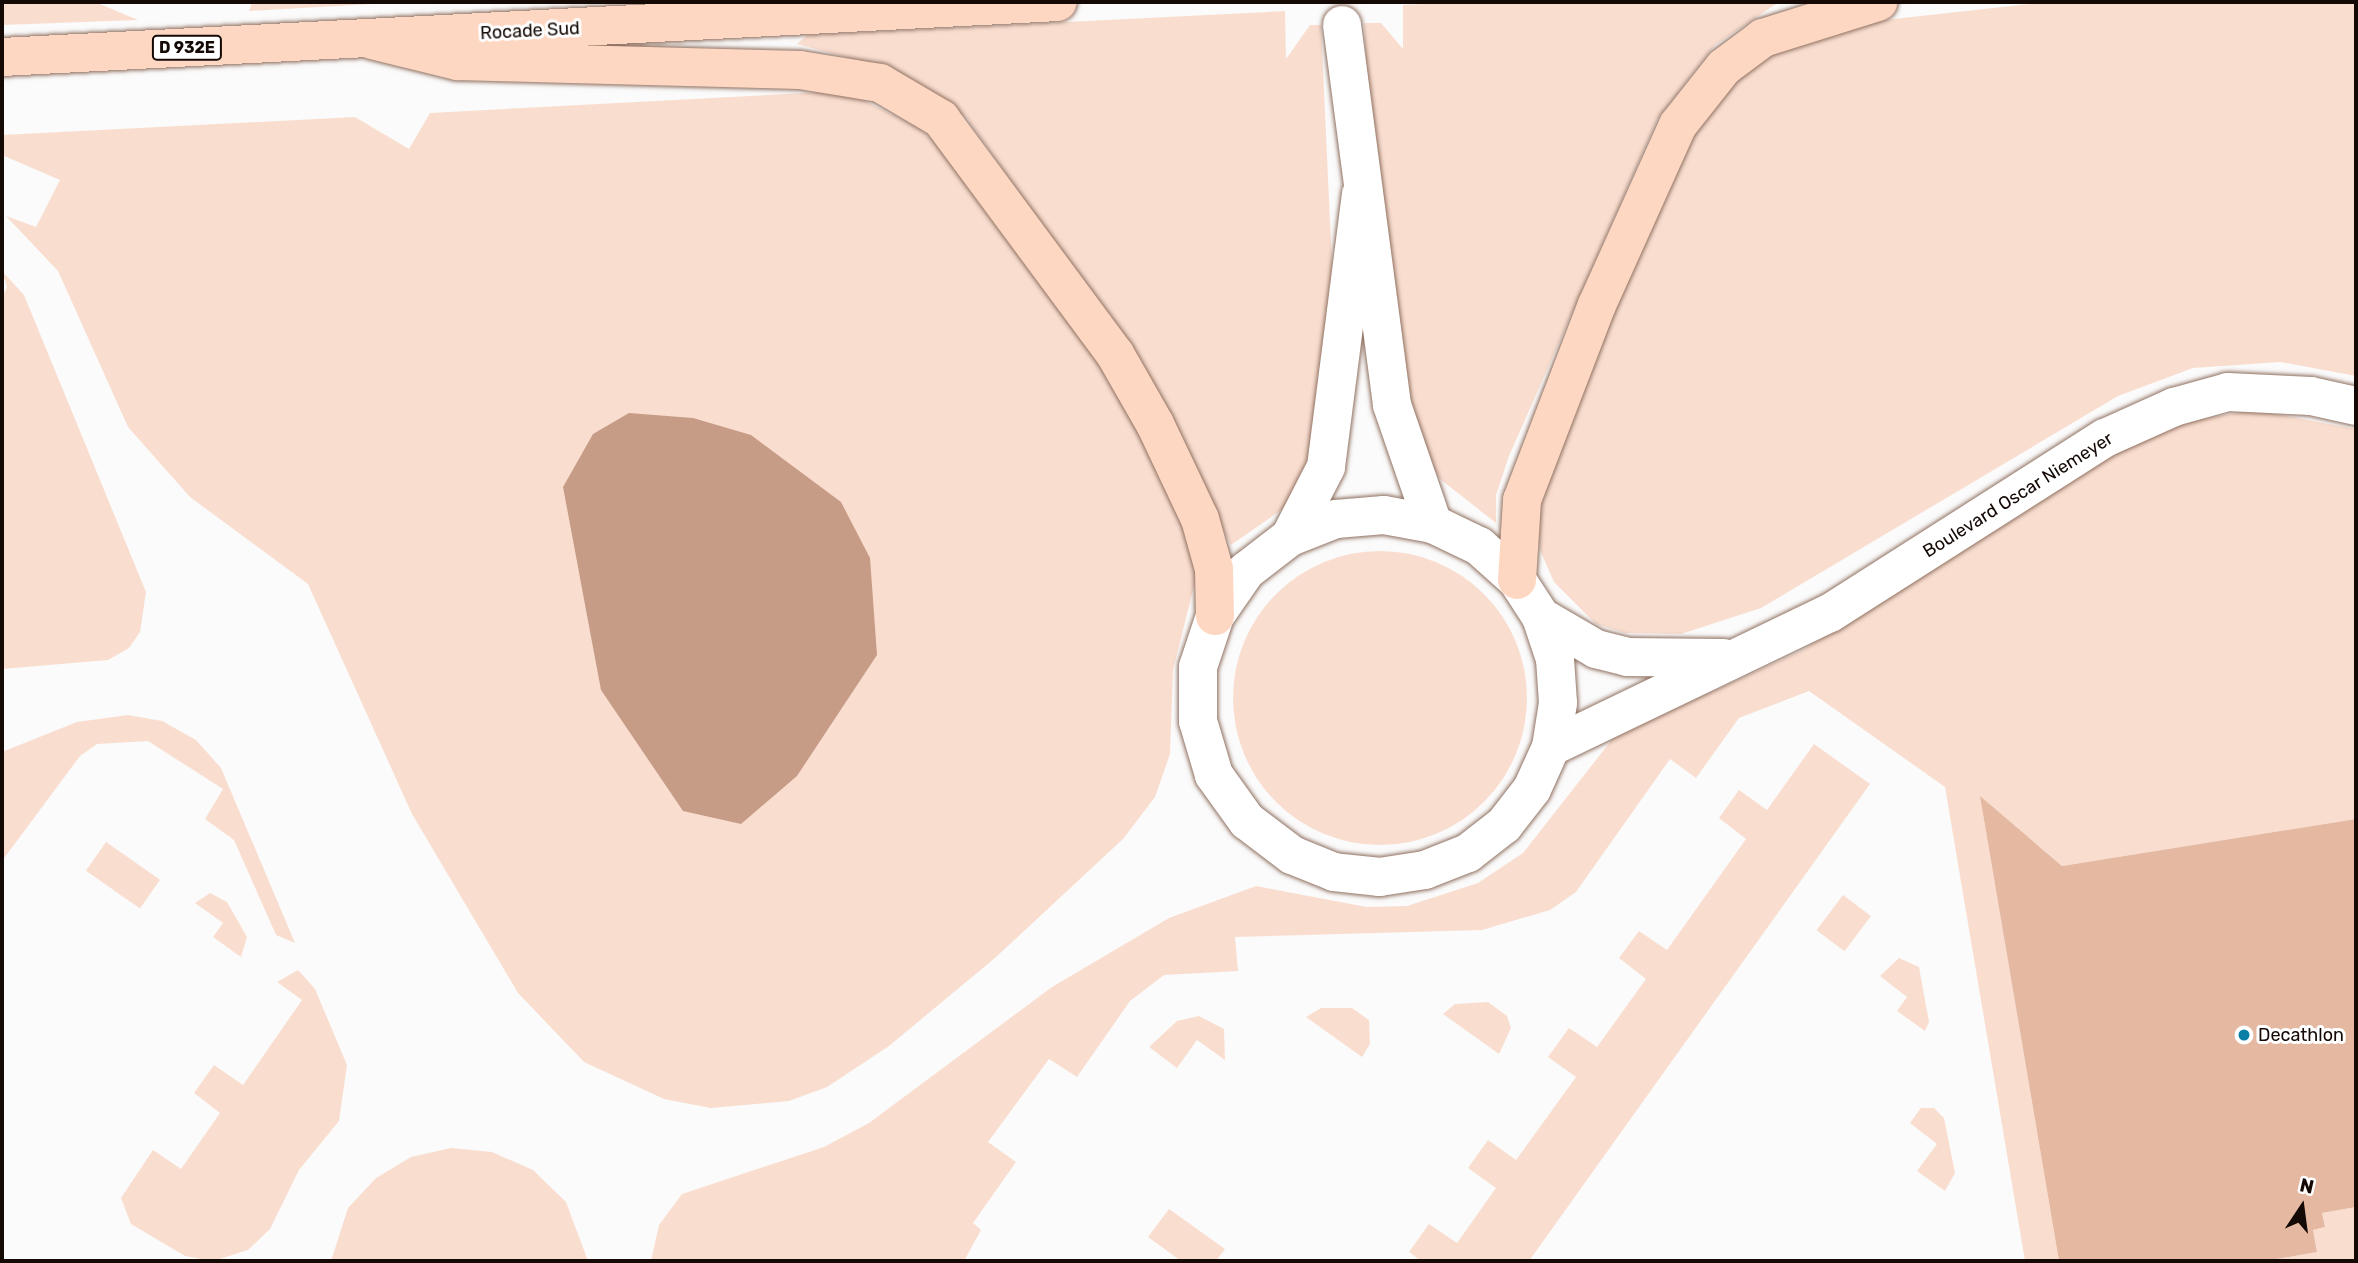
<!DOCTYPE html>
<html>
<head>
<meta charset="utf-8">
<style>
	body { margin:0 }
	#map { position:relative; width:2358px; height:1263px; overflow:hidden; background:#fbfbfb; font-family:Rubik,sans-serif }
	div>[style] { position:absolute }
	.green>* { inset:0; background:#f9ded0; transform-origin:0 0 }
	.round { border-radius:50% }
	.water>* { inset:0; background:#c79c86 }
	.building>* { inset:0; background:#e4b8a1 }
	.roads { filter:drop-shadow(0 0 2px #907161) drop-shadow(0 0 2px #907161) }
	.minor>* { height:38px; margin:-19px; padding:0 19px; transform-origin:19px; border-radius:19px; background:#fff }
	.major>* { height:38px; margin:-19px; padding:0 19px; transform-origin:19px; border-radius:19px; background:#fed7c2 }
	.dots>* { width:19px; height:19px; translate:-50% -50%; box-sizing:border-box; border:4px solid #fff; border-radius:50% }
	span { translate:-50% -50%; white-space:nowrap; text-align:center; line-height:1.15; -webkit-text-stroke:6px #fff; paint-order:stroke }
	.shield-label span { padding:2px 5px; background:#fff; border:2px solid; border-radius:5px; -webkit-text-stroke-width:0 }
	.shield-label { font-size:16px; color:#140904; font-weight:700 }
	.street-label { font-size:18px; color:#140904 }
	.poi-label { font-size:18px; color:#140904 }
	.left { translate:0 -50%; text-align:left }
	.frame { position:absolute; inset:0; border:4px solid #140904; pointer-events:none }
	.north { position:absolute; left:2267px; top:1172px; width:70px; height:70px; -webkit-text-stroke:5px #fff; paint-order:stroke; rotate:13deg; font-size:19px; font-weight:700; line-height:28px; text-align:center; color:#140904 }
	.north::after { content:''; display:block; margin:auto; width:24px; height:32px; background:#140904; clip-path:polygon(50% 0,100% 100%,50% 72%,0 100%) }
</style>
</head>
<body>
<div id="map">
	<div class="green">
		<i style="clip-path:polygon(2px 2px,95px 2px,138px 20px,2px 25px)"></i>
		<i style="clip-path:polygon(252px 2px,407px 2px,249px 11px)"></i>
		<i style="clip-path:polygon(1459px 2px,1779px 2px,1715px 45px,1658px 118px,1509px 456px,1496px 495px,1496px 523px,1440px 479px,1418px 442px,1372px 174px,1364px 23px,1381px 23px,1403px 49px,1403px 5px)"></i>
		<i style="clip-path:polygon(2047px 2px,2356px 2px,2356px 376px,2280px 362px,2193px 368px,2118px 396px,1761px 608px,1681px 634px,1625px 633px,1596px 624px,1554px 582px,1540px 550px,1535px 506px,1670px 163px,1740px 72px,1830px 26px)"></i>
		<i style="clip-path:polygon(1285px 11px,1286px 59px,1310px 25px,1321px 25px,1333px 286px,1310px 458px,1287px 506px,1231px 545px,1129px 348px,966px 117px,864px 62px,797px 44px,807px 35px)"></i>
		<i style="clip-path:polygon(824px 92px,861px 99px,919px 128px,964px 169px,1073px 313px,1175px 496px,1197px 574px,1173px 670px,1170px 754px,1155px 797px,1123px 839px,995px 958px,889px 1046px,827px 1087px,789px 1101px,711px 1108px,664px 1099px,584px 1062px,518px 993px,412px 814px,308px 584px,190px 497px,128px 427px,58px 271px,6px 216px,36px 227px,60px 180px,2px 155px,2px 135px,355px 117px,409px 149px,430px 113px)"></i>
		<i style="clip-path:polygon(2px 271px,24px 295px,146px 592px,140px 632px,129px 648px,108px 660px,2px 669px,2px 298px,7px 287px)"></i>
		<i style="clip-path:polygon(2254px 410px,2356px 429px,2356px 819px,2062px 866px,1996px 810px,1983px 813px,2059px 1261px,2025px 1261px,1945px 787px,1809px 691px,1739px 718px,1696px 778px,1670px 759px,1576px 892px,1550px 910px,1482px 930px,1235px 937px,1238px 971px,1164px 975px,1130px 1001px,1077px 1077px,1049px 1059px,988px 1142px,1016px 1162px,973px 1223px,981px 1230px,964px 1261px,651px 1261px,659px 1225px,682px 1194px,824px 1147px,869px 1123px,1052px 987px,1169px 918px,1256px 886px,1367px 907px,1407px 906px,1478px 883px,1523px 853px,1614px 737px,1803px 650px,2111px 453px,2185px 422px)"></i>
		<i class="round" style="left:1233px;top:551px;width:294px;height:294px"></i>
		<i style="clip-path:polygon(128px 715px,162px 721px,196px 740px,221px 768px,295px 943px,276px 935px,234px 840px,205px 819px,223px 789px,148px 741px,97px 744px,80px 756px,2px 861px,2px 752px,77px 722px)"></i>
		<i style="clip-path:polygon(1814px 744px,1870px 784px,1529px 1261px,1421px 1261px,1409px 1252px,1429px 1224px,1457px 1243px,1496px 1188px,1468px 1168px,1488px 1140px,1516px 1160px,1576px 1077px,1548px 1057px,1569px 1028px,1597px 1047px,1646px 979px,1619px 958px,1639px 931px,1667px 950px,1746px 839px,1719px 818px,1739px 790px,1767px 810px)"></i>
		<i style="left:106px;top:842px;width:66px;height:35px;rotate:35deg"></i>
		<i style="clip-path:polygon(210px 893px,227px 902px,247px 937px,241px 957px,213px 937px,223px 923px,195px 903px)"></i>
		<i style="left:1843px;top:895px;width:35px;height:44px;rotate:37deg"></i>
		<i style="clip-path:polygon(1899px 958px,1919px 967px,1929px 1022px,1925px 1031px,1897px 1011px,1907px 997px,1880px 976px)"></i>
		<i style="clip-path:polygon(298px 970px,315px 989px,347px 1065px,339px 1121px,299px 1170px,270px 1229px,248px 1250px,213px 1261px,185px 1256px,131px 1224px,121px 1198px,153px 1150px,181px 1169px,220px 1113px,194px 1093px,214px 1065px,243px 1085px,302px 1000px,277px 982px)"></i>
		<i style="clip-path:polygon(1488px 1002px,1507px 1016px,1511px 1028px,1499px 1054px,1443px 1014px,1455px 1004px)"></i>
		<i style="clip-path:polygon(1321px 1008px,1352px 1008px,1369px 1020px,1370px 1044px,1362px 1057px,1306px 1017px)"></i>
		<i style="clip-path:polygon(1199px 1016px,1224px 1029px,1225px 1060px,1197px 1040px,1177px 1068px,1149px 1047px,1177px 1021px)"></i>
		<i style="clip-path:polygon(1921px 1108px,1934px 1108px,1944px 1118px,1955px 1173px,1945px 1191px,1917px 1171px,1937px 1144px,1910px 1123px)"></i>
		<i style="clip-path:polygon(451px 1148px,492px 1152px,533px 1170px,566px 1202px,588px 1261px,331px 1261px,348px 1208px,376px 1178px,411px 1157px)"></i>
		<i style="clip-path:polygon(2356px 1207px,2356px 1261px,2266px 1261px,2317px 1252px,2313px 1230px,2325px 1227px,2322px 1213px)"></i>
		<i style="clip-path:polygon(1169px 1209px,1225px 1249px,1216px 1261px,1181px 1261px,1148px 1237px)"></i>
	</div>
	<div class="water">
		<i style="clip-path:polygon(629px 413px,693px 418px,751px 435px,841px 502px,870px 558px,877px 655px,797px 776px,741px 824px,683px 811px,601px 690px,563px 487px,593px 434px)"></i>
	</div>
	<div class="building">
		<i style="clip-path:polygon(1980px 796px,2062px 866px,2356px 819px,2356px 1207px,2322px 1213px,2325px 1227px,2313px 1230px,2317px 1252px,2266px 1261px,2059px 1261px)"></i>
	</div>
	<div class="roads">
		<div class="minor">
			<i style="left:1342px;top:25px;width:383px;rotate:82.5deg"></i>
			<i style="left:1392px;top:405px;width:126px;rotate:71deg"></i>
			<i style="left:1290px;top:537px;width:49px;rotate:-21.4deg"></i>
			<i style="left:1336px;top:519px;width:48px;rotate:-4.8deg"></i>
			<i style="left:1384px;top:515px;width:50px;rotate:10.4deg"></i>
			<i style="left:1433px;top:524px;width:51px;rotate:25.6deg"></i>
			<i style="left:1479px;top:546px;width:51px;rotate:41.8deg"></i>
			<i style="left:1517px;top:580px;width:44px;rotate:57deg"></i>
			<i style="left:1541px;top:617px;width:44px;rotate:71.6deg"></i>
			<i style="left:1555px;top:659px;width:44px;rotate:86.1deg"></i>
			<i style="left:1558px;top:703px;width:45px;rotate:99deg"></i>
			<i style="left:1551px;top:747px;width:46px;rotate:114.3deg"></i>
			<i style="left:1532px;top:789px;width:46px;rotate:127.9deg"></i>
			<i style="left:1504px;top:825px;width:46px;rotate:142.1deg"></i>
			<i style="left:1468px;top:853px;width:46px;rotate:158.4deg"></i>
			<i style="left:1425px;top:870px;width:46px;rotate:171.2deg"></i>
			<i style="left:1380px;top:877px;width:46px;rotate:-173.8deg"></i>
			<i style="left:1334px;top:872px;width:45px;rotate:-158deg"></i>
			<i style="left:1292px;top:855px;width:56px;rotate:-142.9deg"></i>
			<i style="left:1247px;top:821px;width:57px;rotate:-125.7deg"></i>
			<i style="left:1214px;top:775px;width:56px;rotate:-106.5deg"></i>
			<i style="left:1198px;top:721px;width:54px;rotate:-90deg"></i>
			<i style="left:1198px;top:667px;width:54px;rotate:-71.6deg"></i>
			<i style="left:1215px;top:616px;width:55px;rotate:-55.4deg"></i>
			<i style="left:1246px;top:571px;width:56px;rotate:-37.7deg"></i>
			<i style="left:1290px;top:537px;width:79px;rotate:-62.8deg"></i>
			<i style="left:1326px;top:467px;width:275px;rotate:-82.7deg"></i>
			<i style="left:1541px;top:617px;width:64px;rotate:30.2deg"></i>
			<i style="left:1596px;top:649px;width:32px;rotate:14deg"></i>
			<i style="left:1627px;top:657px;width:97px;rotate:0.6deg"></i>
			<i style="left:1551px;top:747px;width:310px;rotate:-25.7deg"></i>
			<i style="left:1830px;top:613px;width:326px;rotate:-32.5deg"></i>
			<i style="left:2105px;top:438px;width:76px;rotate:-24.2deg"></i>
			<i style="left:2174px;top:407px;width:56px;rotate:-15.5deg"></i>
			<i style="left:2228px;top:392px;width:83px;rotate:2.8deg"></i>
			<i style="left:2311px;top:396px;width:46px;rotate:12.5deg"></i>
		</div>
		<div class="major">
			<i style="left:372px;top:40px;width:88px;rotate:13.9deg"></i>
			<i style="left:457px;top:61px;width:343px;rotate:1.5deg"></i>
			<i style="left:800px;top:70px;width:81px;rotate:9.2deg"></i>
			<i style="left:880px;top:83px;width:71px;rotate:30.5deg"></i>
			<i style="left:941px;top:119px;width:292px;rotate:53.5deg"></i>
			<i style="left:1115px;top:354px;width:81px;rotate:60.3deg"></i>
			<i style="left:1155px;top:424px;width:105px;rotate:64.7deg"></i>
			<i style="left:1200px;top:519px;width:52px;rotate:74.4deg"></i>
			<i style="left:1214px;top:569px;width:47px;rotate:88.8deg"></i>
			<i style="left:2px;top:57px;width:1057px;rotate:-2.98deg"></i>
			<i style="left:1517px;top:580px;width:80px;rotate:-86.4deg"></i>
			<i style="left:1522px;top:500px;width:209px;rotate:-69deg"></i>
			<i style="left:1597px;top:305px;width:197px;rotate:-65.8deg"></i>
			<i style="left:1678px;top:125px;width:74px;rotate:-51.6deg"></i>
			<i style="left:1724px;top:67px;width:49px;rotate:-36.6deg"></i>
			<i style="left:1763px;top:38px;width:121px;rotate:-17.4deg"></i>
		</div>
	</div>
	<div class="dots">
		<i style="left:2244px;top:1035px;background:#0a7fa6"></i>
	</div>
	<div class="shield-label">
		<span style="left:187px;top:48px">D 932E</span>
	</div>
	<div class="street-label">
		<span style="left:530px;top:31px;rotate:-3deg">Rocade Sud</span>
		<span style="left:2018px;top:495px;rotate:-32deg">Boulevard Oscar Niemeyer</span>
	</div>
	<div class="poi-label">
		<span class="left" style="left:2258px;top:1035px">Decathlon</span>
	</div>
	<div class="frame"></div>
	<div class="north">N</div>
</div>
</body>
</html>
